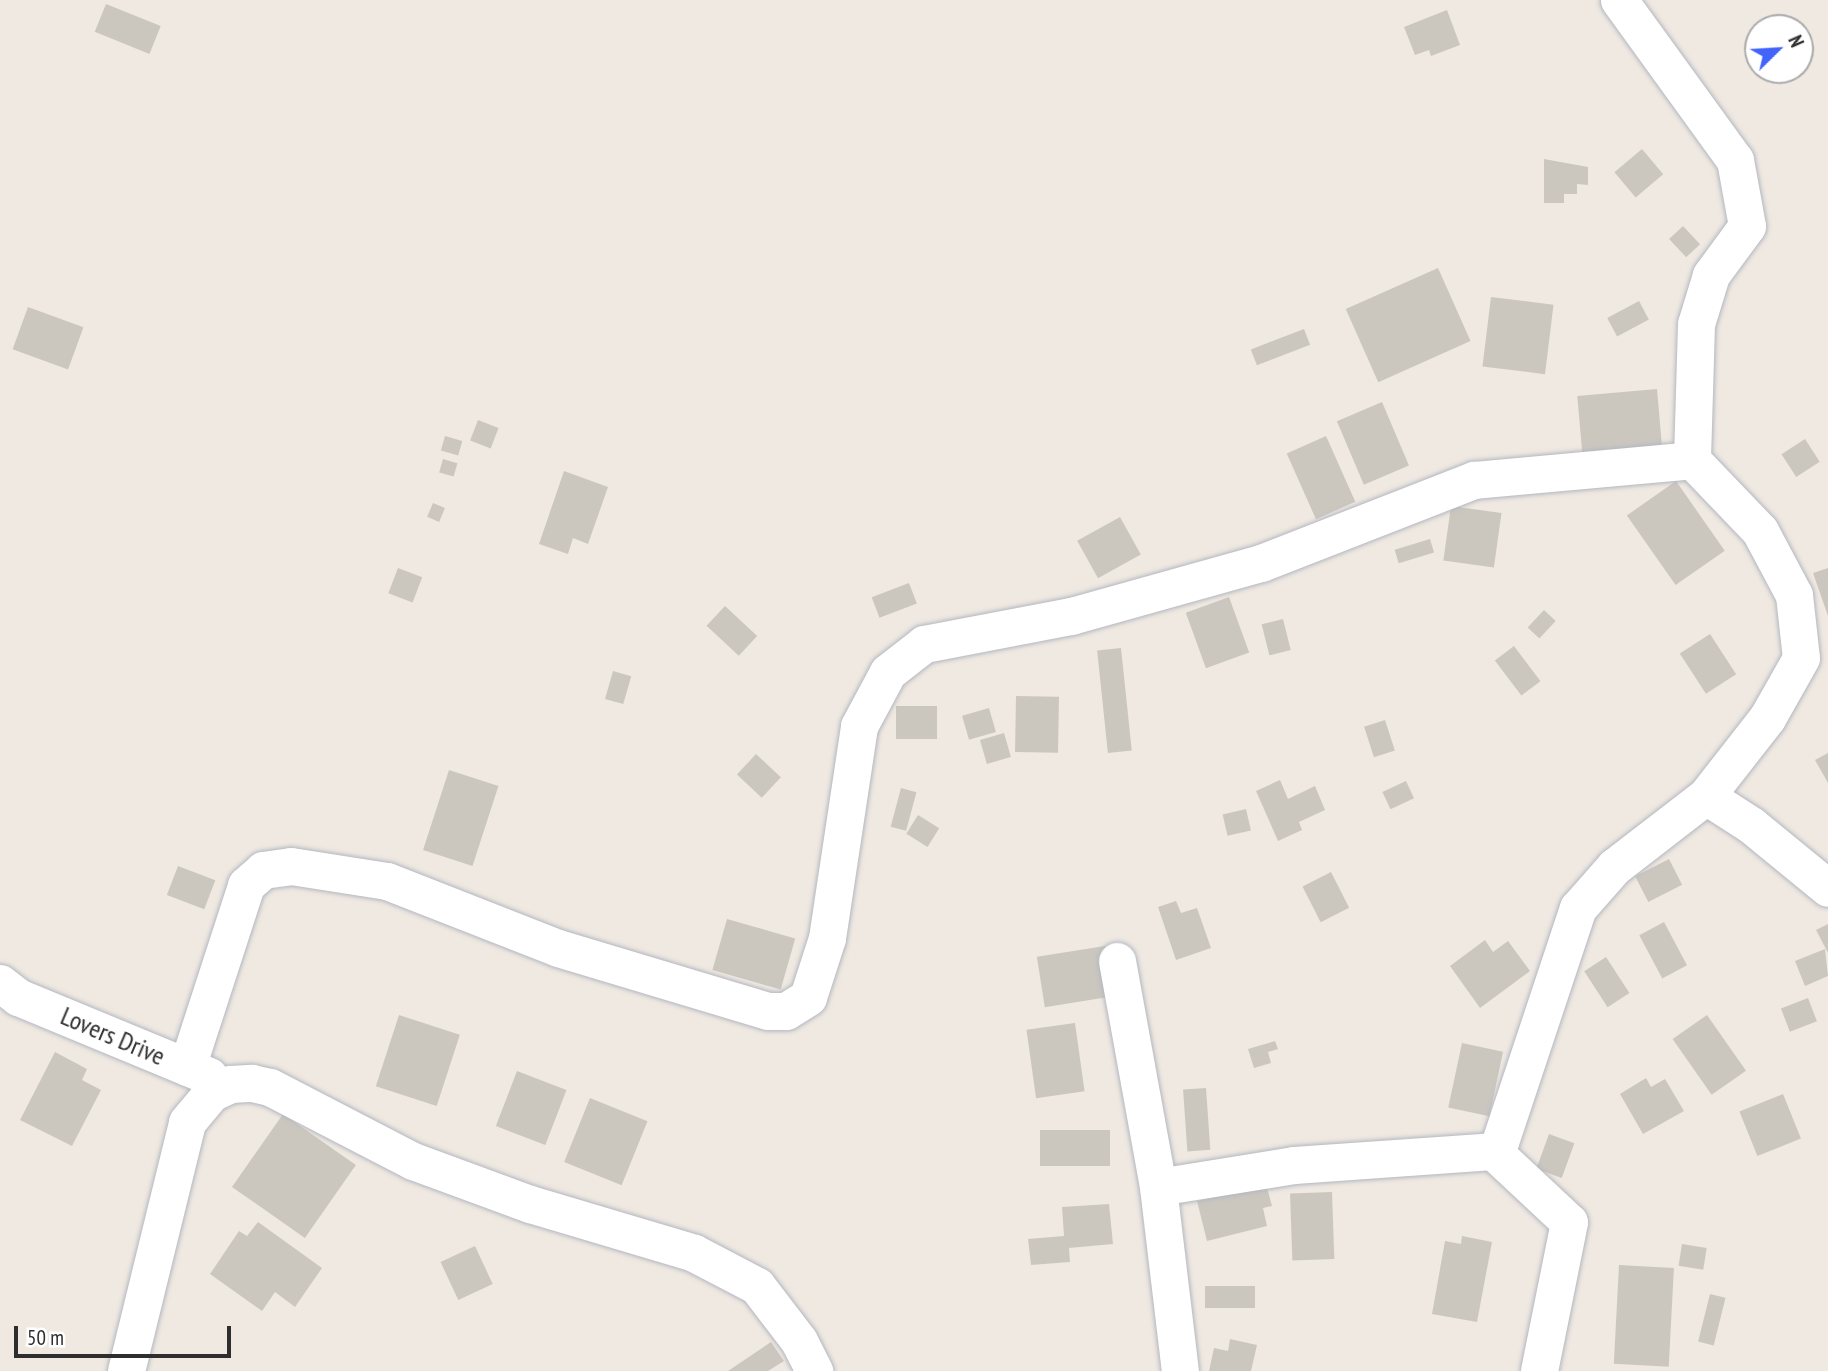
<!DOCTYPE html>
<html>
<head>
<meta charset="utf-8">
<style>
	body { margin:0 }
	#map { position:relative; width:1828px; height:1371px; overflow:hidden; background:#efe9e1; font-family:"PT Sans Narrow",sans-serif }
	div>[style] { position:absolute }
	.building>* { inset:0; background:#cbc7bf; transform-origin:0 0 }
	.roads { filter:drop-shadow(0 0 2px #b4b7c1) drop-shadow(0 0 2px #b4b7c1) }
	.minor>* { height:37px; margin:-18.5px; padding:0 18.5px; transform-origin:18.5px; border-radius:18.5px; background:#fff }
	span { translate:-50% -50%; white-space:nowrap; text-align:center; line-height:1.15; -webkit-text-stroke:7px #fff; paint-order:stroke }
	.street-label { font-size:26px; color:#2e2e2e }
	.north { position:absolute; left:1744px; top:14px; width:70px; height:70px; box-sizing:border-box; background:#fff; border:2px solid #ababab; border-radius:50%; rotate:66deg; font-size:19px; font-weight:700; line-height:28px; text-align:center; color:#2e2e2e }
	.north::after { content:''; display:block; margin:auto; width:24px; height:32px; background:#4264fb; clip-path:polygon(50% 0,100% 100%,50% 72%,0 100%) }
	.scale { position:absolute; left:14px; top:1326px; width:217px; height:32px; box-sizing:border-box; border:4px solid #2e2e2e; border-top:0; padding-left:9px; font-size:21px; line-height:24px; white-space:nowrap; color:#2e2e2e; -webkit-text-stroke:5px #fff; paint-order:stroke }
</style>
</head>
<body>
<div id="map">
	<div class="building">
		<i style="left:106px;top:4px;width:59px;height:30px;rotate:22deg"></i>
		<i style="clip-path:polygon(1447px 10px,1460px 45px,1431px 56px,1429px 50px,1415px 55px,1404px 27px)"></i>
		<i style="left:1642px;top:149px;width:33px;height:36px;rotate:50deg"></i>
		<i style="clip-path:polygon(1544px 159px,1588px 167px,1588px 185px,1577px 184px,1577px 194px,1564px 194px,1564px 203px,1544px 203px)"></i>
		<i style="left:1683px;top:226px;width:25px;height:19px;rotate:47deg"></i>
		<i style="left:1438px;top:268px;width:80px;height:101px;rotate:66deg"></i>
		<i style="left:1491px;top:297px;width:63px;height:70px;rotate:7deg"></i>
		<i style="left:1639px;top:301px;width:21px;height:36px;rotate:62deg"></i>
		<i style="left:28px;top:307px;width:59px;height:45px;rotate:20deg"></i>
		<i style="left:1304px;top:329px;width:17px;height:57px;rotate:69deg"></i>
		<i style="left:1657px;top:389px;width:69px;height:80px;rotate:85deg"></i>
		<i style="left:1382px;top:402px;width:69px;height:49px;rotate:67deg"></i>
		<i style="left:478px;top:420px;width:22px;height:22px;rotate:21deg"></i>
		<i style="left:445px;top:436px;width:18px;height:15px;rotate:16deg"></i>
		<i style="left:1326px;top:436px;width:72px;height:43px;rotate:66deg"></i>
		<i style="left:1805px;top:439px;width:27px;height:28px;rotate:57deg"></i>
		<i style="left:443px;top:459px;width:15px;height:14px;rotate:16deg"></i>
		<i style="clip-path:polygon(564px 471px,608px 487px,588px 544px,573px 538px,568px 554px,539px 544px)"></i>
		<i style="left:1676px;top:481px;width:85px;height:60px;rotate:55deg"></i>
		<i style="left:433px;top:503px;width:13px;height:15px;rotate:23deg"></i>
		<i style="left:1451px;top:506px;width:51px;height:55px;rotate:8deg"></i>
		<i style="left:1120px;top:517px;width:43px;height:49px;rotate:61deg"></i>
		<i style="left:1430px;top:539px;width:14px;height:37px;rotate:73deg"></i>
		<i style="left:398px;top:568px;width:26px;height:27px;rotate:21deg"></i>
		<i style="clip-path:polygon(1828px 568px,1828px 616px,1813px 573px)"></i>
		<i style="left:909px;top:583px;width:22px;height:40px;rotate:69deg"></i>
		<i style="left:1229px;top:597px;width:59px;height:46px;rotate:70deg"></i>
		<i style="left:725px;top:606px;width:44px;height:27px;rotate:43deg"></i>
		<i style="left:1544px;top:610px;width:16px;height:24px;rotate:43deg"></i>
		<i style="left:1283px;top:619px;width:32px;height:22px;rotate:76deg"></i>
		<i style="left:1710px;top:634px;width:48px;height:36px;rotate:57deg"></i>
		<i style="left:1514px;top:646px;width:44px;height:24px;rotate:53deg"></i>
		<i style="left:1121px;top:648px;width:103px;height:24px;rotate:84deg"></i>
		<i style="left:613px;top:671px;width:19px;height:29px;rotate:16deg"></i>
		<i style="left:1016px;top:696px;width:43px;height:56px;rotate:1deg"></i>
		<i style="left:896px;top:706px;width:41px;height:33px"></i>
		<i style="left:989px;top:708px;width:25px;height:28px;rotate:74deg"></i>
		<i style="left:1385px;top:720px;width:32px;height:22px;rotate:72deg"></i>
		<i style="left:1004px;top:733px;width:25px;height:25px;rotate:74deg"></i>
		<i style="clip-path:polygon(1828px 753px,1828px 783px,1815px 760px)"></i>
		<i style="left:756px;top:754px;width:34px;height:28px;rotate:43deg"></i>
		<i style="left:449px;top:770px;width:52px;height:84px;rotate:18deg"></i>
		<i style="clip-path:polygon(1280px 780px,1288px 799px,1315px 786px,1325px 810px,1299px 822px,1302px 830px,1278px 841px,1256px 791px)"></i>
		<i style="left:1406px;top:781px;width:19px;height:26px;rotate:65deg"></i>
		<i style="left:901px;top:788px;width:16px;height:40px;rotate:15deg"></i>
		<i style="left:1246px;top:809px;width:22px;height:24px;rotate:77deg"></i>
		<i style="left:918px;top:815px;width:25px;height:22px;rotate:32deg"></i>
		<i style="left:1669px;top:859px;width:29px;height:38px;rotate:63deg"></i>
		<i style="left:178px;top:866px;width:40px;height:31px;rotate:21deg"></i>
		<i style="left:1331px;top:872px;width:40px;height:32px;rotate:63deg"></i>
		<i style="clip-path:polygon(1176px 901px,1181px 913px,1197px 908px,1211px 948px,1176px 960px,1158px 907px)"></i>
		<i style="left:727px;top:919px;width:71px;height:53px;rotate:16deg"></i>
		<i style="left:1664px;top:922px;width:49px;height:28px;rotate:62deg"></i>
		<i style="clip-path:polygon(1828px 924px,1828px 953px,1816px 930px)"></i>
		<i style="clip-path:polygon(1485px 940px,1493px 952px,1508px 941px,1530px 971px,1480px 1008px,1450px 966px)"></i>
		<i style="left:1105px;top:946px;width:51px;height:69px;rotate:81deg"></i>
		<i style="clip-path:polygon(1825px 949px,1828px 976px,1805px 986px,1795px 961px)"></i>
		<i style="left:1606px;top:957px;width:43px;height:26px;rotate:57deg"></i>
		<i style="left:1808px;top:998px;width:25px;height:29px;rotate:69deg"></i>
		<i style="left:399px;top:1015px;width:64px;height:75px;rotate:18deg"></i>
		<i style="left:1707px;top:1015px;width:68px;height:42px;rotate:55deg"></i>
		<i style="left:1075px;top:1023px;width:69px;height:49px;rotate:82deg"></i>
		<i style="clip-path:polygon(1275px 1041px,1278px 1049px,1268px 1052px,1271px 1063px,1254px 1068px,1248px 1049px)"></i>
		<i style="left:1462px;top:1043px;width:42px;height:66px;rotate:12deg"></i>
		<i style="clip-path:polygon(55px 1052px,87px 1069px,82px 1080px,101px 1090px,72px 1146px,20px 1120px)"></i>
		<i style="left:517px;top:1071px;width:53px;height:59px;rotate:21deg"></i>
		<i style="clip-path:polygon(1646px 1078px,1651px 1087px,1665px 1079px,1684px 1111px,1643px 1134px,1620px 1094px)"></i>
		<i style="left:1206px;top:1088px;width:62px;height:23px;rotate:86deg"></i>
		<i style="left:1783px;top:1094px;width:48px;height:47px;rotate:68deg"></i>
		<i style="left:590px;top:1098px;width:62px;height:69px;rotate:22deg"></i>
		<i style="left:283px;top:1114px;width:89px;height:89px;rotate:35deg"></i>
		<i style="left:1040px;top:1130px;width:70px;height:36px"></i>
		<i style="left:1549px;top:1134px;width:27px;height:37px;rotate:20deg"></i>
		<i style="clip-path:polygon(1266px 1184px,1272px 1206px,1263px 1208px,1267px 1226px,1207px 1241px,1197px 1201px)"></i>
		<i style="left:1332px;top:1192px;width:67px;height:42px;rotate:88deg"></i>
		<i style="clip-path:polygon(1109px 1204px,1113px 1244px,1069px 1248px,1070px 1262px,1031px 1265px,1028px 1239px,1064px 1236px,1062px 1207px)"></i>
		<i style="clip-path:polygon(258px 1222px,322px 1268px,295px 1307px,275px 1292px,262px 1311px,210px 1274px,239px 1231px,247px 1236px)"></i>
		<i style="clip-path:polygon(1462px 1236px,1492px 1242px,1477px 1322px,1432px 1314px,1445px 1241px,1461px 1244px)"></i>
		<i style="left:1682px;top:1244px;width:25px;height:22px;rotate:9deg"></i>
		<i style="left:475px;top:1246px;width:42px;height:38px;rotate:65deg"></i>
		<i style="left:1619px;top:1265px;width:55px;height:99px;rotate:3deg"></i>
		<i style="left:1205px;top:1286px;width:50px;height:22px"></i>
		<i style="left:1710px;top:1294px;width:16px;height:49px;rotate:14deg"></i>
		<i style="clip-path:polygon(1230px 1339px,1257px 1345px,1251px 1371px,1209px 1371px,1214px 1348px,1228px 1351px)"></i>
		<i style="clip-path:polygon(771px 1342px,784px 1361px,768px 1371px,728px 1371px)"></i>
	</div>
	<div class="roads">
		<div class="minor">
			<i style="left:1619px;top:0;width:198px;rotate:54.1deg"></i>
			<i style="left:1735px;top:160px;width:67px;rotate:79.7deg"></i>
			<i style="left:1747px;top:226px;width:61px;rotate:126.3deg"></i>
			<i style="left:1711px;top:275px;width:51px;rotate:107deg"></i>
			<i style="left:1696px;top:324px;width:136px;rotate:91.7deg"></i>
			<i style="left:1117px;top:961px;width:230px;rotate:79.7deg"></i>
			<i style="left:1158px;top:1187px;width:185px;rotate:83.2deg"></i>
			<i style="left:0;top:983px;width:23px;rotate:38deg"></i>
			<i style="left:18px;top:997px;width:207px;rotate:22.5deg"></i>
			<i style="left:187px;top:1067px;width:191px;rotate:-72deg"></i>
			<i style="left:246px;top:885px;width:23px;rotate:-41deg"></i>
			<i style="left:263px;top:870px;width:28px;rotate:-8deg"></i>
			<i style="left:291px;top:866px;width:97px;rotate:8.9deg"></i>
			<i style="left:387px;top:881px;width:184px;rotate:21.4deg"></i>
			<i style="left:558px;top:948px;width:219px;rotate:16.7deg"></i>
			<i style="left:768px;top:1011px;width:18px"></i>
			<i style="left:786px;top:1011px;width:26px;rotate:-32deg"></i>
			<i style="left:808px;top:997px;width:62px;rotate:-72.1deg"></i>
			<i style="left:827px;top:938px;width:214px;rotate:-81.4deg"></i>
			<i style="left:859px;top:726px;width:61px;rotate:-61.8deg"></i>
			<i style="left:888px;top:672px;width:46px;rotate:-37.9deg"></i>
			<i style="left:924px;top:644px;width:150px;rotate:-10.8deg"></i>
			<i style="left:1071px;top:616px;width:197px;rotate:-15.6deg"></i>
			<i style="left:1261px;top:563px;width:229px;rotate:-21.3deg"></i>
			<i style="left:1474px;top:480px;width:219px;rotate:-5.2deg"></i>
			<i style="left:1692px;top:460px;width:98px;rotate:46.2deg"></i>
			<i style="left:1760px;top:531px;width:72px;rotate:62deg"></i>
			<i style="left:1794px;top:595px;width:63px;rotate:83.7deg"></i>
			<i style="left:1801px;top:658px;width:69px;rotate:119.5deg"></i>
			<i style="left:1767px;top:718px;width:99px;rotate:128deg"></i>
			<i style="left:1493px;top:1151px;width:104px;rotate:43.1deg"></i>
			<i style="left:1569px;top:1222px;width:152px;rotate:101.4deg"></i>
			<i style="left:1158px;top:1187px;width:138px;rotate:-9.2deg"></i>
			<i style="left:1294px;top:1165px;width:199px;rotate:-4deg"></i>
			<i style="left:1493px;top:1151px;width:11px;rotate:-52deg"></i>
			<i style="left:1500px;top:1142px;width:247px;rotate:-71.6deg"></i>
			<i style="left:1578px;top:908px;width:55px;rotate:-48.7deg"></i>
			<i style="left:1614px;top:867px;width:116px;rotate:-37.7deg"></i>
			<i style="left:1706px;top:796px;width:54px;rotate:32.8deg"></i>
			<i style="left:1751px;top:825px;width:99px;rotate:39.3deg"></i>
			<i style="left:126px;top:1371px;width:256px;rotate:-76.2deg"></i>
			<i style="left:187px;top:1122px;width:38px;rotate:-50deg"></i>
			<i style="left:211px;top:1093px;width:21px;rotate:-25deg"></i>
			<i style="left:230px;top:1084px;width:22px;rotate:-3deg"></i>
			<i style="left:252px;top:1083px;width:18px;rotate:13deg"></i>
			<i style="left:270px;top:1087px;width:161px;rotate:27.4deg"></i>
			<i style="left:413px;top:1161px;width:125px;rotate:20.2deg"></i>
			<i style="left:530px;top:1204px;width:171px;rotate:16.6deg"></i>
			<i style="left:694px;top:1253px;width:71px;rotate:27.6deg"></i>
			<i style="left:757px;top:1286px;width:69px;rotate:52.6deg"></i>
			<i style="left:799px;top:1341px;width:34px;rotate:63deg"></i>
		</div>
	</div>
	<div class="street-label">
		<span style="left:113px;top:1036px;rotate:23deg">Lovers Drive</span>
	</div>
	<div class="north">N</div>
	<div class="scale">50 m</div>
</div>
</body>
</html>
